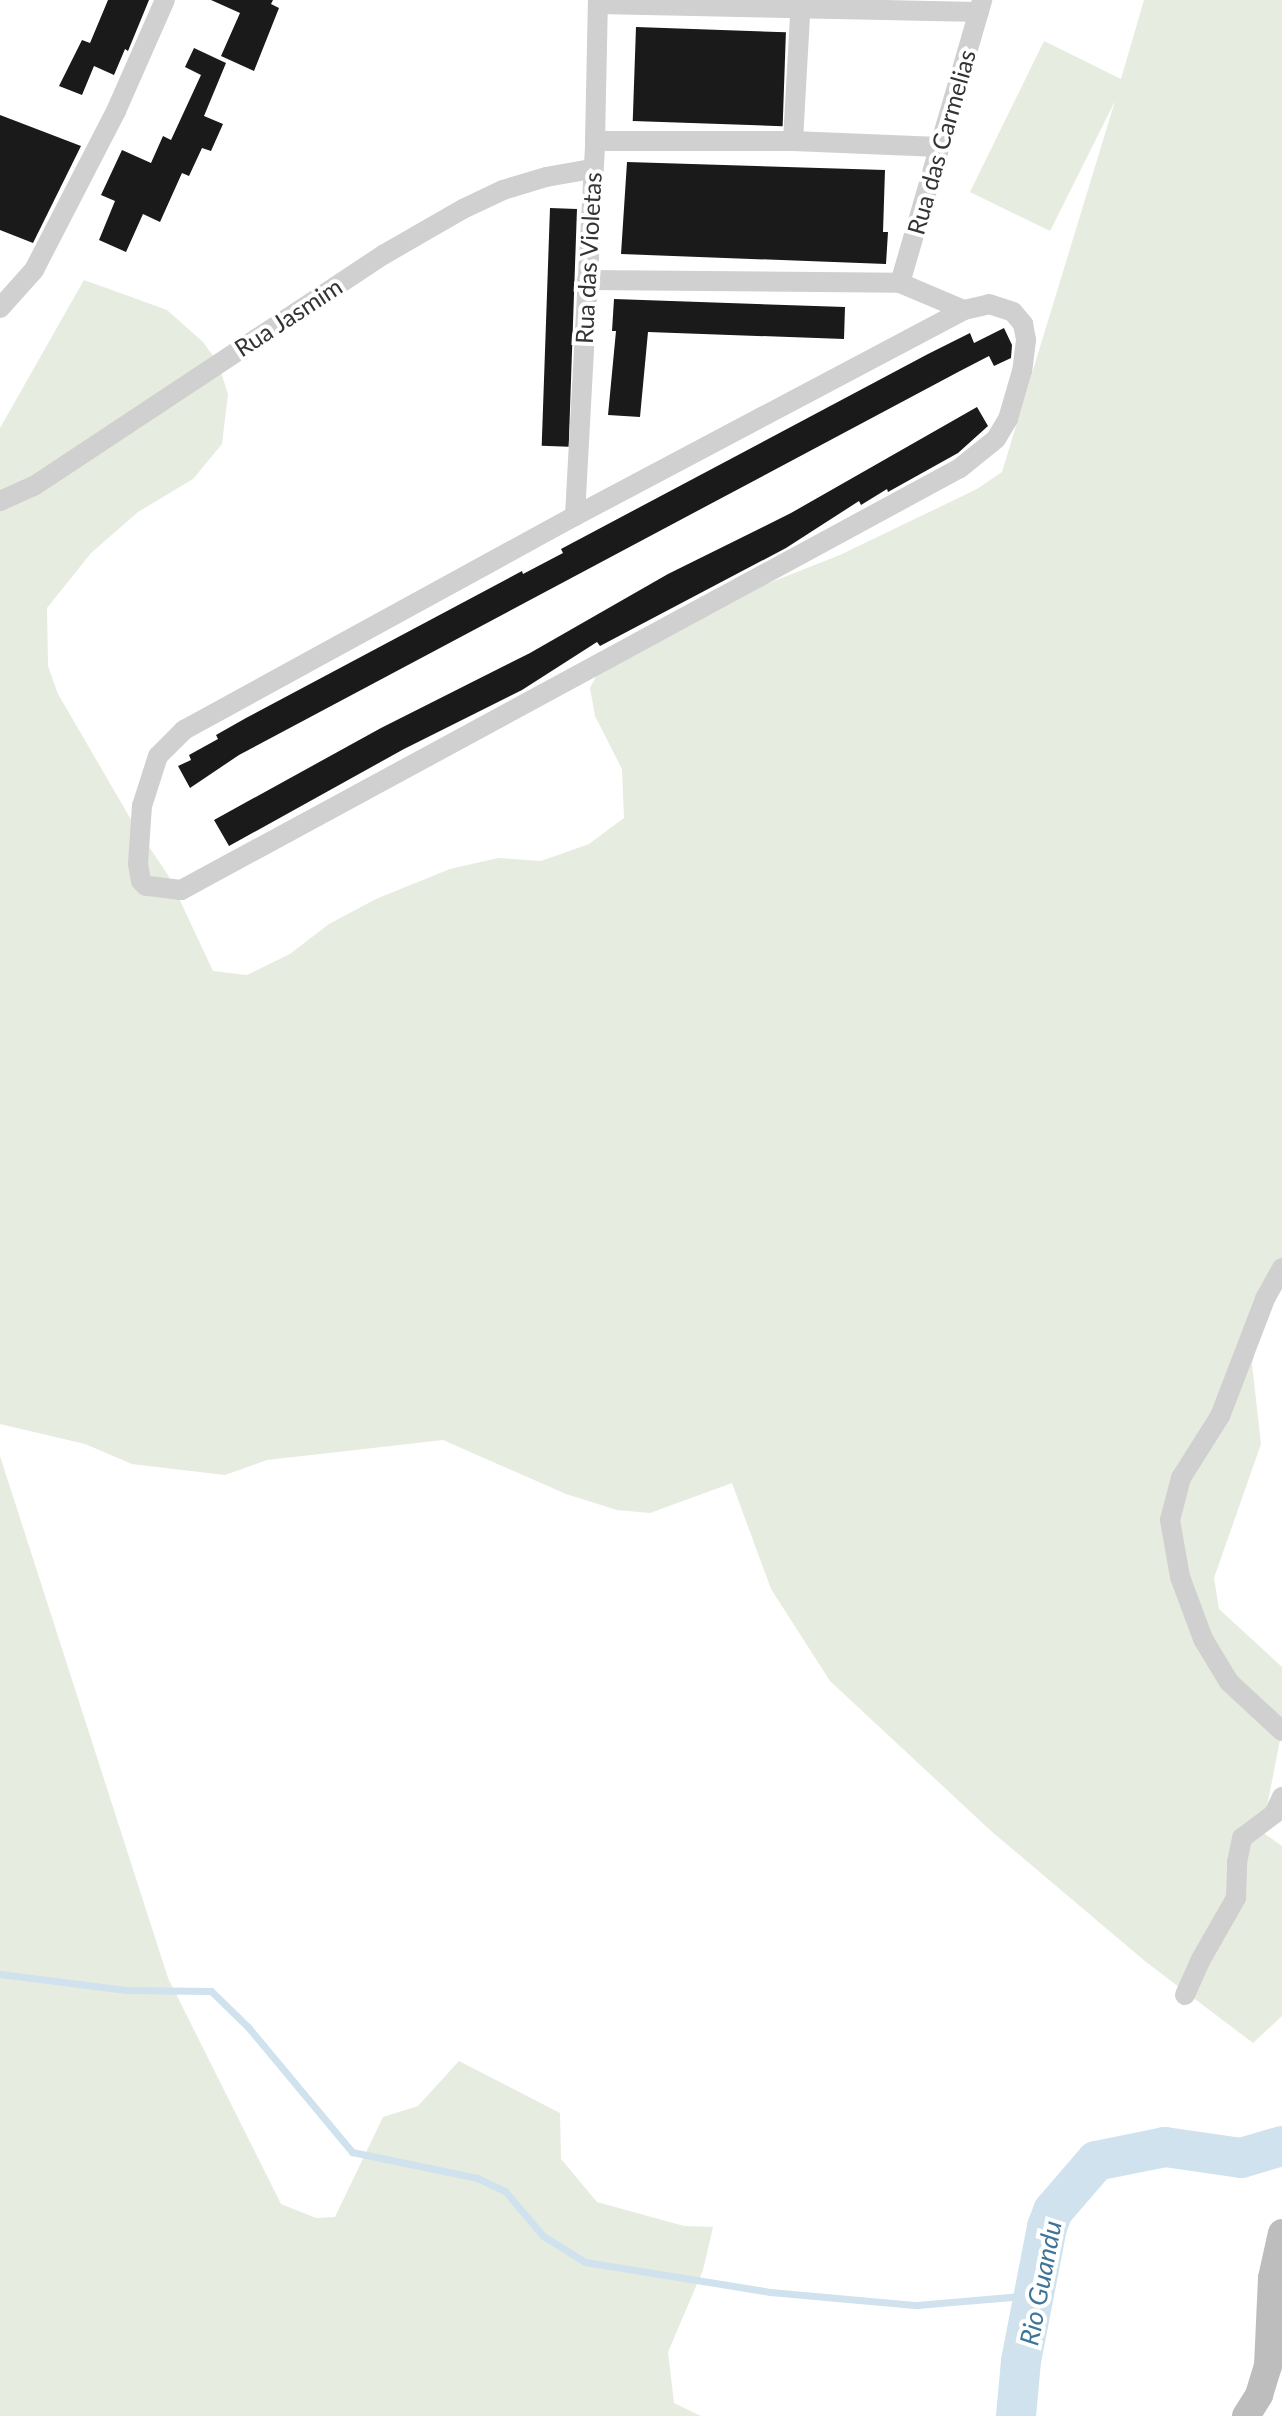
<!DOCTYPE html>
<html>
<head>
<meta charset="utf-8">
<style>
	body { margin:0 }
	#map { position:relative; width:1282px; height:2416px; overflow:hidden; background:#fff; font-family:Lato,sans-serif }
	div>[style] { position:absolute }
	.green>* { inset:0; background:#e6ecdf }
	.stream>* { height:7px; margin:-3.5px; padding:0 3.5px; transform-origin:3.5px; border-radius:3.5px; background:#cfe2ee }
	.river>* { height:40px; margin:-20px; padding:0 20px; transform-origin:20px; border-radius:20px; background:#cfe2ee }
	.building>* { inset:0; background:#1a1a1a; transform-origin:0 0 }
	.street>* { height:20px; margin:-10px; padding:0 10px; transform-origin:10px; border-radius:10px; background:#d0d0d0 }
	.secondary>* { height:28px; margin:-14px; padding:0 14px; transform-origin:14px; border-radius:14px; background:#bdbdbd }
	span { translate:-50% -50%; white-space:nowrap; text-align:center; line-height:1.15; -webkit-text-stroke:8px #fff; paint-order:stroke }
	.street-label { font-size:24px; color:#333 }
	.water-label { font-size:26px; color:#3f7597; font-style:italic }
</style>
</head>
<body>
<div id="map">
	<div class="green">
		<i style="clip-path:polygon(1144px 0,1282px 0,1282px 1271px,1265px 1311px,1252px 1364px,1261px 1444px,1214px 1578px,1219px 1609px,1282px 1667px,1282px 1730px,1262px 1832px,1282px 1846px,1282px 2016px,1253px 2043px,1146px 1962px,990px 1830px,830px 1681px,771px 1589px,732px 1483px,650px 1513px,617px 1510px,566px 1494px,443px 1440px,267px 1460px,225px 1475px,132px 1464px,85px 1444px,0 1424px,0 428px,84px 280px,167px 310px,203px 342px,218px 363px,228px 394px,222px 444px,193px 479px,138px 512px,91px 553px,47px 608px,48px 666px,58px 694px,133px 823px,168px 875px,213px 971px,247px 975px,290px 954px,329px 924px,376px 899px,450px 869px,498px 858px,541px 861px,589px 844px,624px 818px,622px 769px,595px 716px,590px 688px,601px 667px,741px 594px,840px 555px,977px 489px,1002px 472px,1115px 101px,1050px 231px,970px 192px,1044px 41px,1121px 79px)"></i>
		<i style="clip-path:polygon(0 1456px,168px 1978px,281px 2204px,316px 2218px,335px 2217px,383px 2117px,418px 2106px,459px 2061px,560px 2113px,561px 2159px,597px 2202px,684px 2226px,713px 2227px,703px 2270px,668px 2352px,674px 2403px,701px 2416px,0 2416px)"></i>
	</div>
	<div class="stream">
		<i style="left:0;top:1974px;width:127px;rotate:7.2deg"></i>
		<i style="left:126px;top:1990px;width:85px;rotate:0.7deg"></i>
		<i style="left:211px;top:1991px;width:52px;rotate:44.2deg"></i>
		<i style="left:248px;top:2027px;width:163px;rotate:50.2deg"></i>
		<i style="left:352px;top:2152px;width:128px;rotate:11.7deg"></i>
		<i style="left:477px;top:2178px;width:31px;rotate:25deg"></i>
		<i style="left:505px;top:2191px;width:59px;rotate:49.8deg"></i>
		<i style="left:543px;top:2236px;width:49px;rotate:31.8deg"></i>
		<i style="left:585px;top:2262px;width:187px;rotate:9.2deg"></i>
		<i style="left:770px;top:2292px;width:148px;rotate:5.1deg"></i>
		<i style="left:917px;top:2305px;width:117px;rotate:-4.9deg"></i>
	</div>
	<div class="river">
		<i style="left:1016px;top:2416px;width:55px;rotate:-84.8deg"></i>
		<i style="left:1021px;top:2361px;width:136px;rotate:-79deg"></i>
		<i style="left:1047px;top:2227px;width:17px;rotate:-69deg"></i>
		<i style="left:1053px;top:2211px;width:66px;rotate:-49.3deg"></i>
		<i style="left:1096px;top:2161px;width:70px;rotate:-11.5deg"></i>
		<i style="left:1165px;top:2147px;width:77px;rotate:8.2deg"></i>
		<i style="left:1241px;top:2158px;width:43px;rotate:-16.3deg"></i>
	</div>
	<div class="building">
		<i style="clip-path:polygon(108px 0,149px 0,128px 51px,125px 49px,114px 75px,94px 66px,82px 95px,59px 86px,82px 40px,90px 43px)"></i>
		<i style="clip-path:polygon(211px 0,273px 0,271px 4px,279px 8px,254px 71px,221px 56px,240px 13px)"></i>
		<i style="left:636px;top:27px;width:150px;height:94px;rotate:2deg"></i>
		<i style="clip-path:polygon(194px 48px,226px 63px,204px 116px,223px 124px,211px 151px,202px 148px,189px 176px,182px 173px,160px 222px,143px 214px,126px 252px,99px 240px,115px 201px,101px 195px,122px 150px,151px 163px,163px 136px,171px 140px,201px 75px,185px 67px)"></i>
		<i style="clip-path:polygon(0 115px,81px 146px,33px 243px,0 230px)"></i>
		<i style="clip-path:polygon(627px 162px,885px 170px,883px 232px,888px 232px,886px 264px,621px 254px)"></i>
		<i style="left:550px;top:208px;width:27px;height:238px;rotate:2deg"></i>
		<i style="clip-path:polygon(614px 299px,845px 307px,844px 339px,648px 332px,640px 417px,608px 415px,616px 331px,612px 331px)"></i>
		<i style="clip-path:polygon(1004px 328px,1012px 345px,1011px 358px,994px 366px,989px 356px,960px 371px,239px 755px,190px 788px,178px 766px,191px 760px,189px 755px,218px 739px,216px 735px,246px 718px,522px 571px,523px 574px,563px 553px,561px 549px,928px 354px,970px 333px,974px 343px)"></i>
		<i style="clip-path:polygon(977px 407px,988px 426px,958px 453px,888px 492px,887px 489px,861px 505px,859px 501px,786px 548px,600px 646px,597px 642px,522px 690px,404px 749px,229px 846px,214px 820px,381px 728px,530px 653px,668px 574px,791px 513px)"></i>
	</div>
	<div class="street">
		<i style="left:598px;top:4px;width:381px;rotate:1.2deg"></i>
		<i style="left:595px;top:141px;width:198px"></i>
		<i style="left:793px;top:141px;width:146px;rotate:2.4deg"></i>
		<i style="left:793px;top:141px;width:141px;rotate:-86.8deg"></i>
		<i style="left:587px;top:280px;width:313px;rotate:0.5deg"></i>
		<i style="left:900px;top:283px;width:69px;rotate:22.9deg"></i>
		<i style="left:964px;top:310px;width:26px;rotate:-13deg"></i>
		<i style="left:989px;top:304px;width:25px;rotate:18deg"></i>
		<i style="left:1013px;top:312px;width:16px;rotate:50deg"></i>
		<i style="left:1023px;top:324px;width:16px;rotate:79deg"></i>
		<i style="left:1026px;top:340px;width:31px;rotate:97deg"></i>
		<i style="left:1022px;top:371px;width:50px;rotate:106.3deg"></i>
		<i style="left:1008px;top:419px;width:23px;rotate:121deg"></i>
		<i style="left:996px;top:439px;width:46px;rotate:141.1deg"></i>
		<i style="left:960px;top:468px;width:886px;rotate:151.55deg"></i>
		<i style="left:181px;top:890px;width:35px;rotate:-173deg"></i>
		<i style="left:146px;top:886px;width:7px;rotate:-135deg"></i>
		<i style="left:141px;top:881px;width:17px;rotate:-100deg"></i>
		<i style="left:138px;top:864px;width:58px;rotate:-86.1deg"></i>
		<i style="left:142px;top:806px;width:52px;rotate:-72.3deg"></i>
		<i style="left:158px;top:756px;width:37px;rotate:-45deg"></i>
		<i style="left:184px;top:730px;width:446px;rotate:-28.7deg"></i>
		<i style="left:575px;top:516px;width:440px;rotate:-27.9deg"></i>
		<i style="left:900px;top:283px;width:295px;rotate:-73.8deg"></i>
		<i style="left:0;top:308px;width:51px;rotate:-48.2deg"></i>
		<i style="left:34px;top:270px;width:179px;rotate:-62.7deg"></i>
		<i style="left:116px;top:111px;width:121px;rotate:-66.2deg"></i>
		<i style="left:0;top:501px;width:37px;rotate:-24deg"></i>
		<i style="left:34px;top:486px;width:419px;rotate:-33.5deg"></i>
		<i style="left:383px;top:255px;width:92px;rotate:-29.9deg"></i>
		<i style="left:463px;top:209px;width:44px;rotate:-25.4deg"></i>
		<i style="left:503px;top:190px;width:45px;rotate:-16.8deg"></i>
		<i style="left:546px;top:177px;width:47px;rotate:-9.9deg"></i>
		<i style="left:575px;top:516px;width:376px;rotate:-86.9deg"></i>
		<i style="left:595px;top:141px;width:141px;rotate:-88.8deg"></i>
		<i style="left:1282px;top:1268px;width:35px;rotate:119deg"></i>
		<i style="left:1265px;top:1299px;width:125px;rotate:111deg"></i>
		<i style="left:1220px;top:1416px;width:73px;rotate:122.2deg"></i>
		<i style="left:1181px;top:1478px;width:43px;rotate:104.7deg"></i>
		<i style="left:1170px;top:1520px;width:58px;rotate:80deg"></i>
		<i style="left:1180px;top:1577px;width:66px;rotate:69.6deg"></i>
		<i style="left:1203px;top:1639px;width:50px;rotate:58.8deg"></i>
		<i style="left:1229px;top:1682px;width:72px;rotate:42.8deg"></i>
		<i style="left:1185px;top:1995px;width:37px;rotate:-66deg"></i>
		<i style="left:1200px;top:1961px;width:73px;rotate:-60.3deg"></i>
		<i style="left:1236px;top:1898px;width:36px;rotate:-88deg"></i>
		<i style="left:1237px;top:1862px;width:25px;rotate:-78deg"></i>
		<i style="left:1242px;top:1838px;width:40px;rotate:-37deg"></i>
		<i style="left:1274px;top:1814px;width:19px;rotate:-65deg"></i>
	</div>
	<div class="secondary">
		<i style="left:1246px;top:2416px;width:25px;rotate:-58deg"></i>
		<i style="left:1259px;top:2395px;width:30px;rotate:-73deg"></i>
		<i style="left:1268px;top:2366px;width:88px;rotate:-87.4deg"></i>
		<i style="left:1272px;top:2278px;width:46px;rotate:-77.5deg"></i>
	</div>
	<div class="street-label">
		<span style="left:941px;top:142px;rotate:-74deg">Rua das Carmelias</span>
		<span style="left:588px;top:258px;rotate:-87deg">Rua das Violetas</span>
		<span style="left:288px;top:317px;rotate:-33deg">Rua Jasmim</span>
	</div>
	<div class="water-label">
		<span style="left:1041px;top:2283px;rotate:-79deg">Rio Guandu</span>
	</div>
</div>
</body>
</html>
